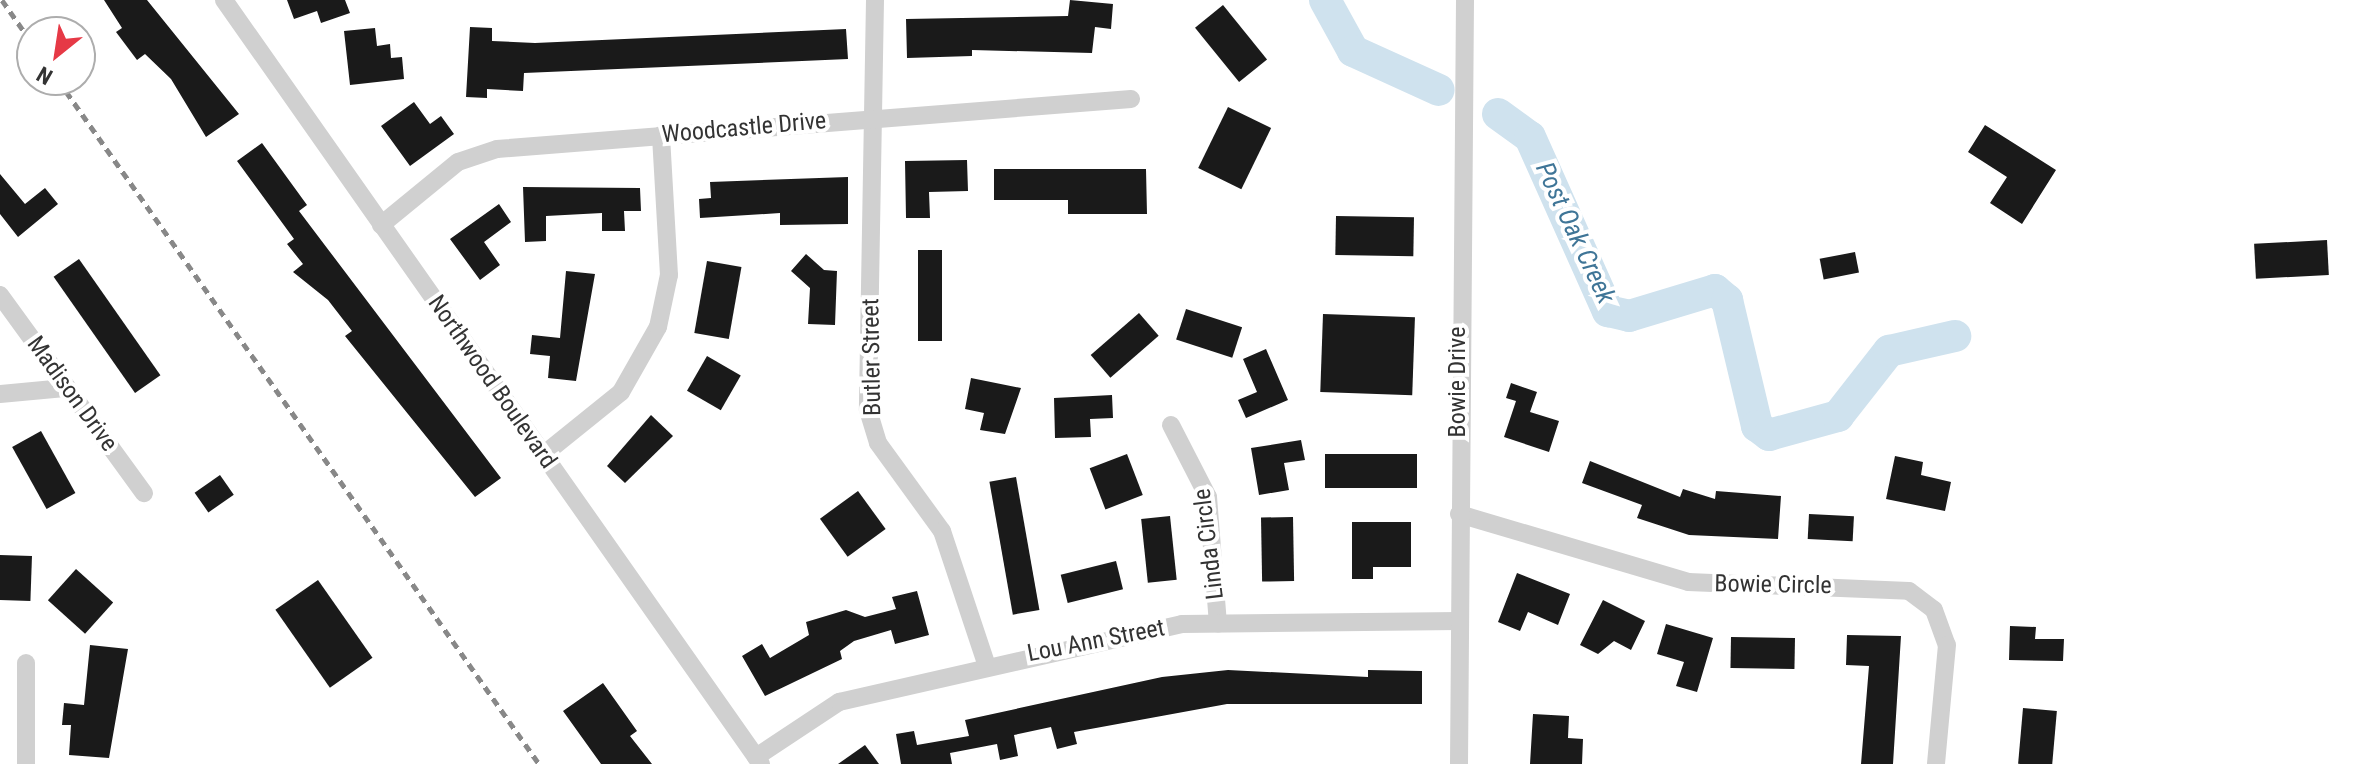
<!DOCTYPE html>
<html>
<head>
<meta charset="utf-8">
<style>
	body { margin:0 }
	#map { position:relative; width:2359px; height:764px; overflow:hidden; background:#fff; font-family:"Roboto Condensed",sans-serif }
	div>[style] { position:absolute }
	.river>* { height:32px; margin:-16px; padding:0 16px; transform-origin:16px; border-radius:16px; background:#cfe2ee }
	.building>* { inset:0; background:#1a1a1a; transform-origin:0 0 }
	.minor>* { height:18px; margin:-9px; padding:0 9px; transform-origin:9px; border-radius:9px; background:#d0d0d0 }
	.rail>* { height:5px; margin-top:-2.5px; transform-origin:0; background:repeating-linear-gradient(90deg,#888 0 8px,transparent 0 14px) }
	span { translate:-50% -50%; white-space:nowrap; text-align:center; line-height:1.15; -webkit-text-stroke:8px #fff; paint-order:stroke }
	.street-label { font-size:24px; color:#333 }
	.water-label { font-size:26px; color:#3f7597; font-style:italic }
	.north { position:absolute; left:16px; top:16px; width:80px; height:80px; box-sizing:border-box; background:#fff; border:2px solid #adadad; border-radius:50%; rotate:210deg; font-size:22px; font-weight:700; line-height:32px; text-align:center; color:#333 }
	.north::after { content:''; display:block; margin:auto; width:28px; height:36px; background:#e63946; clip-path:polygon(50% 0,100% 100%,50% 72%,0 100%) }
</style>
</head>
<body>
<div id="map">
	<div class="river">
		<i style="left:1325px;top:0;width:58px;rotate:61.2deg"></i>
		<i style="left:1353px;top:51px;width:94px;rotate:24.4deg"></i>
		<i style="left:1498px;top:114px;width:39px;rotate:36deg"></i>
		<i style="left:1530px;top:137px;width:191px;rotate:65.9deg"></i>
		<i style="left:1608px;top:311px;width:22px;rotate:13deg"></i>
		<i style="left:1629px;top:316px;width:90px;rotate:-16.8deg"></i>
		<i style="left:1715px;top:290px;width:16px;rotate:40deg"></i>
		<i style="left:1727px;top:300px;width:130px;rotate:76.6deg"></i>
		<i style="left:1757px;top:426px;width:15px;rotate:37deg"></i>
		<i style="left:1769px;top:435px;width:72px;rotate:-15.4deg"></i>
		<i style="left:1838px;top:416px;width:83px;rotate:-51.9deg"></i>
		<i style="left:1889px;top:351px;width:68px;rotate:-12.8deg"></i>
	</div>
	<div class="building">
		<i style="clip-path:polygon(104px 0,147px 0,239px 114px,206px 137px,171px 79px,145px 54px,137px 60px,116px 32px,122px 28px)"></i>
		<i style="clip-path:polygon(287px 0,345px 0,350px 13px,321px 23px,317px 11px,294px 19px)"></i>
		<i style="clip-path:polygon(1070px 0,1113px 4px,1111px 29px,1095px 27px,1092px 53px,972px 50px,972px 56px,907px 58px,906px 19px,1068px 16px)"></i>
		<i style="left:1223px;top:5px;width:70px;height:36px;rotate:51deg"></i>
		<i style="clip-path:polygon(470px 27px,492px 28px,492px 41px,535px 43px,846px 29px,848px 59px,524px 73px,523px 91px,487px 89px,487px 98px,466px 97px)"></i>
		<i style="clip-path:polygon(375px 28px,377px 46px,390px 44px,391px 58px,402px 57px,404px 79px,350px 85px,344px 31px)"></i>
		<i style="clip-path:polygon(414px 102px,430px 124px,441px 116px,454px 134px,410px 166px,381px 126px)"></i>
		<i style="left:1228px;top:107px;width:48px;height:68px;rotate:26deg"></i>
		<i style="clip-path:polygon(1985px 125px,2056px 170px,2022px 224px,1990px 203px,2007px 177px,1968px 152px)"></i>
		<i style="clip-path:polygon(262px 143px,307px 205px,299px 211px,501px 478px,475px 497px,345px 336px,352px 331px,328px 300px,293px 272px,303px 264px,287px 244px,294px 239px,237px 161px)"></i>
		<i style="clip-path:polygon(967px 160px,968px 191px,929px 192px,930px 218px,906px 218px,905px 161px)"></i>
		<i style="clip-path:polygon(994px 169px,1146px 169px,1147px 214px,1068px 214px,1068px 200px,994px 200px)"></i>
		<i style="clip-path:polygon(0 174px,25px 204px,45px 188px,58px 204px,18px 237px,0 214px)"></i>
		<i style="clip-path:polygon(848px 177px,848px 224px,780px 225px,780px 213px,700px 218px,699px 199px,711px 198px,710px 182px)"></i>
		<i style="clip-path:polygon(523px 187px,640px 188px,641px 211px,624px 211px,625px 231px,602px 231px,602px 213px,546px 216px,546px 241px,525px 242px)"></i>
		<i style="clip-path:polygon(499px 204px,511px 222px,484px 242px,500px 265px,480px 280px,450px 239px)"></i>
		<i style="left:1336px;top:216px;width:78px;height:39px;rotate:1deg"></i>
		<i style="left:2327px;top:240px;width:35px;height:73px;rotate:87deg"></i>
		<i style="left:918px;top:250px;width:24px;height:91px"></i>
		<i style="left:1855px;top:252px;width:21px;height:36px;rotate:79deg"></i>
		<i style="clip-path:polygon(806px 254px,824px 270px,837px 271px,835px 325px,808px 324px,810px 288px,791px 271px)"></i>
		<i style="left:79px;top:259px;width:142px;height:31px;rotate:55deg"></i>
		<i style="left:707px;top:261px;width:35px;height:73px;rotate:10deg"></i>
		<i style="clip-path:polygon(566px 271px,595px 274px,576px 381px,548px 378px,550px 356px,530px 354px,532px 335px,560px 338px)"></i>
		<i style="left:1186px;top:309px;width:59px;height:32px;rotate:18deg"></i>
		<i style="left:1139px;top:313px;width:30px;height:64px;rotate:49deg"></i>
		<i style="left:1323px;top:314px;width:92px;height:78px;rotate:2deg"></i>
		<i style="clip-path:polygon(1266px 349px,1288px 400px,1246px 418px,1238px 400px,1257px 392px,1243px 359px)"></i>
		<i style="left:707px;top:356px;width:39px;height:40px;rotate:30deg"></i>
		<i style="clip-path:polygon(971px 378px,1021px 388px,1005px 434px,980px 430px,984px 413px,965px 409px)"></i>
		<i style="clip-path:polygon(1511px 383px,1537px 392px,1530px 412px,1559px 421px,1549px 452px,1504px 437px,1516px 401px,1506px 398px)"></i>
		<i style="clip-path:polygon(1112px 395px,1113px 418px,1090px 419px,1091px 437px,1055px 438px,1054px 398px)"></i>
		<i style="clip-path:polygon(651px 415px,673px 436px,625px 483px,607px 466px)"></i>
		<i style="left:41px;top:431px;width:71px;height:33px;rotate:61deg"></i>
		<i style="clip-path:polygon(1301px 440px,1305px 460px,1284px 463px,1289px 490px,1259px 495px,1251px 448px)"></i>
		<i style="left:1127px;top:454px;width:44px;height:40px;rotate:69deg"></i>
		<i style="left:1325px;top:454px;width:92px;height:34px"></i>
		<i style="clip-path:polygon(1895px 456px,1923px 462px,1921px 475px,1951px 482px,1945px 511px,1886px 499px)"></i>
		<i style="clip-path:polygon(1590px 461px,1680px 497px,1683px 489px,1715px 499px,1716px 491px,1781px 496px,1778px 539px,1689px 535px,1637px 518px,1642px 505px,1582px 483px)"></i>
		<i style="left:220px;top:475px;width:24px;height:31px;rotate:55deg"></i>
		<i style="left:1016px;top:477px;width:135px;height:27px;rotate:80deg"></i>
		<i style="left:858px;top:491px;width:47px;height:47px;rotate:54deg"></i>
		<i style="left:1809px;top:514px;width:45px;height:25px;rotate:3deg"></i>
		<i style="left:1170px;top:516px;width:64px;height:29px;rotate:84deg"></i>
		<i style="left:1293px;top:517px;width:64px;height:32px;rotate:89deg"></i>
		<i style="clip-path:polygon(1352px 522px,1411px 522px,1411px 567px,1373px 567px,1373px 579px,1352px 579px)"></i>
		<i style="left:0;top:555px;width:32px;height:45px;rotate:2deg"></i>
		<i style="left:1116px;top:561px;width:29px;height:57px;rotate:76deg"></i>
		<i style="left:76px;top:569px;width:50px;height:42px;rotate:42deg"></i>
		<i style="clip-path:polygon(1517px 573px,1570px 594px,1558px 625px,1528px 612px,1520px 631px,1498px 622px)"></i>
		<i style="left:318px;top:580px;width:95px;height:52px;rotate:55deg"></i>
		<i style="clip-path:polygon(917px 591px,929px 635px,895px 644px,891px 630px,854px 641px,840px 651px,842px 659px,765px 696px,742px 656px,762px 644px,770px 658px,809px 635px,806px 622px,846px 610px,865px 617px,896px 609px,892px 597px)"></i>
		<i style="clip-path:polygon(1603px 600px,1645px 621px,1631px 650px,1614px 641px,1598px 654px,1580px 645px)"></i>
		<i style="clip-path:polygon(1666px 624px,1713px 638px,1697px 692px,1676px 686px,1684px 662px,1657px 654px)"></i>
		<i style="clip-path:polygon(2010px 626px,2036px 627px,2035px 639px,2064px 639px,2063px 661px,2009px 660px)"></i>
		<i style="clip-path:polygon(1847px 635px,1901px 636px,1893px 764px,1861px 764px,1869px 666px,1846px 665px)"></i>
		<i style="left:1731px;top:637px;width:64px;height:31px;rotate:1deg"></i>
		<i style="clip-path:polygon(90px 645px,128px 649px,109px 758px,69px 755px,71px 725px,62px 725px,64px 703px,84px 705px)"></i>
		<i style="clip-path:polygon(1228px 670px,1368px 677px,1368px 670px,1422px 671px,1422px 704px,1227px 704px,1074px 732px,1077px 744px,1057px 749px,1051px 727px,1014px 735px,1018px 756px,1000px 760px,997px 744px,950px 753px,952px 764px,901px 764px,896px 734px,914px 731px,917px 745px,969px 736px,965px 720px,1162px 677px)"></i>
		<i style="clip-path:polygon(603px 683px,637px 731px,630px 736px,652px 764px,601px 764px,563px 711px)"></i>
		<i style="left:2023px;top:708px;width:34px;height:56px;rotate:5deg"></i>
		<i style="clip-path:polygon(1533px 714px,1569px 716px,1568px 738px,1583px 739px,1582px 764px,1530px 764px)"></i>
		<i style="clip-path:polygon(865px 745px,879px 764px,838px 764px)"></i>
	</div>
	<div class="minor">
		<i style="left:224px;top:0;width:934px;rotate:54.9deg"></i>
		<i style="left:875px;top:0;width:410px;rotate:91deg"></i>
		<i style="left:868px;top:410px;width:34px;rotate:73deg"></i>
		<i style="left:878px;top:443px;width:109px;rotate:54deg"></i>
		<i style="left:942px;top:531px;width:139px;rotate:71.6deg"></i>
		<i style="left:381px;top:225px;width:99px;rotate:-39.3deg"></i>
		<i style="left:458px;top:162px;width:41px;rotate:-18.4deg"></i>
		<i style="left:497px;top:149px;width:636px;rotate:-4.51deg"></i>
		<i style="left:0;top:295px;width:245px;rotate:54deg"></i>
		<i style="left:0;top:394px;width:65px;rotate:-5.3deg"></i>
		<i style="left:1171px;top:425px;width:81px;rotate:62.8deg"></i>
		<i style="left:1208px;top:497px;width:127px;rotate:85.5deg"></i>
		<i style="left:543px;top:455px;width:100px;rotate:-38.9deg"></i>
		<i style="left:621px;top:392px;width:75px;rotate:-60.4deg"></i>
		<i style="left:658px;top:327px;width:53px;rotate:-78.1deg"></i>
		<i style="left:669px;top:275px;width:140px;rotate:-93.3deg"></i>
		<i style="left:1459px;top:514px;width:239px;rotate:16.5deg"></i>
		<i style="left:1688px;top:582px;width:221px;rotate:2.3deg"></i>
		<i style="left:1909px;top:591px;width:31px;rotate:37deg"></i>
		<i style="left:1934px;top:610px;width:37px;rotate:70deg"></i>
		<i style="left:1947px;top:645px;width:120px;rotate:95.3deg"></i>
		<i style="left:756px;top:757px;width:100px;rotate:-33.5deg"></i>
		<i style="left:839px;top:702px;width:352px;rotate:-12.8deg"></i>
		<i style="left:1182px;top:624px;width:277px;rotate:-0.6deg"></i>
		<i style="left:26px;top:764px;width:101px;rotate:-90deg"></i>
		<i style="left:1459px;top:764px;width:764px;rotate:-89.55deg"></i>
	</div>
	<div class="rail">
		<i style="left:2px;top:0;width:52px;rotate:55.1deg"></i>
		<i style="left:58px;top:80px;width:836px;rotate:54.88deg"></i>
	</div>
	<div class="street-label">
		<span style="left:744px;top:128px;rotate:-5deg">Woodcastle Drive</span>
		<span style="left:872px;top:357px;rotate:-91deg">Butler Street</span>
		<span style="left:492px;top:382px;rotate:55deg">Northwood Boulevard</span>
		<span style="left:1458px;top:382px;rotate:-90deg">Bowie Drive</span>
		<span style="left:72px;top:394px;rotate:54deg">Madison Drive</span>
		<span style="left:1209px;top:544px;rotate:-97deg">Linda Circle</span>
		<span style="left:1773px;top:585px;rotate:1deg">Bowie Circle</span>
		<span style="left:1096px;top:641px;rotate:-11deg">Lou Ann Street</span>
	</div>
	<div class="water-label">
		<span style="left:1575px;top:233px;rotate:65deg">Post Oak Creek</span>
	</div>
	<div class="north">N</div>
</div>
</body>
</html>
